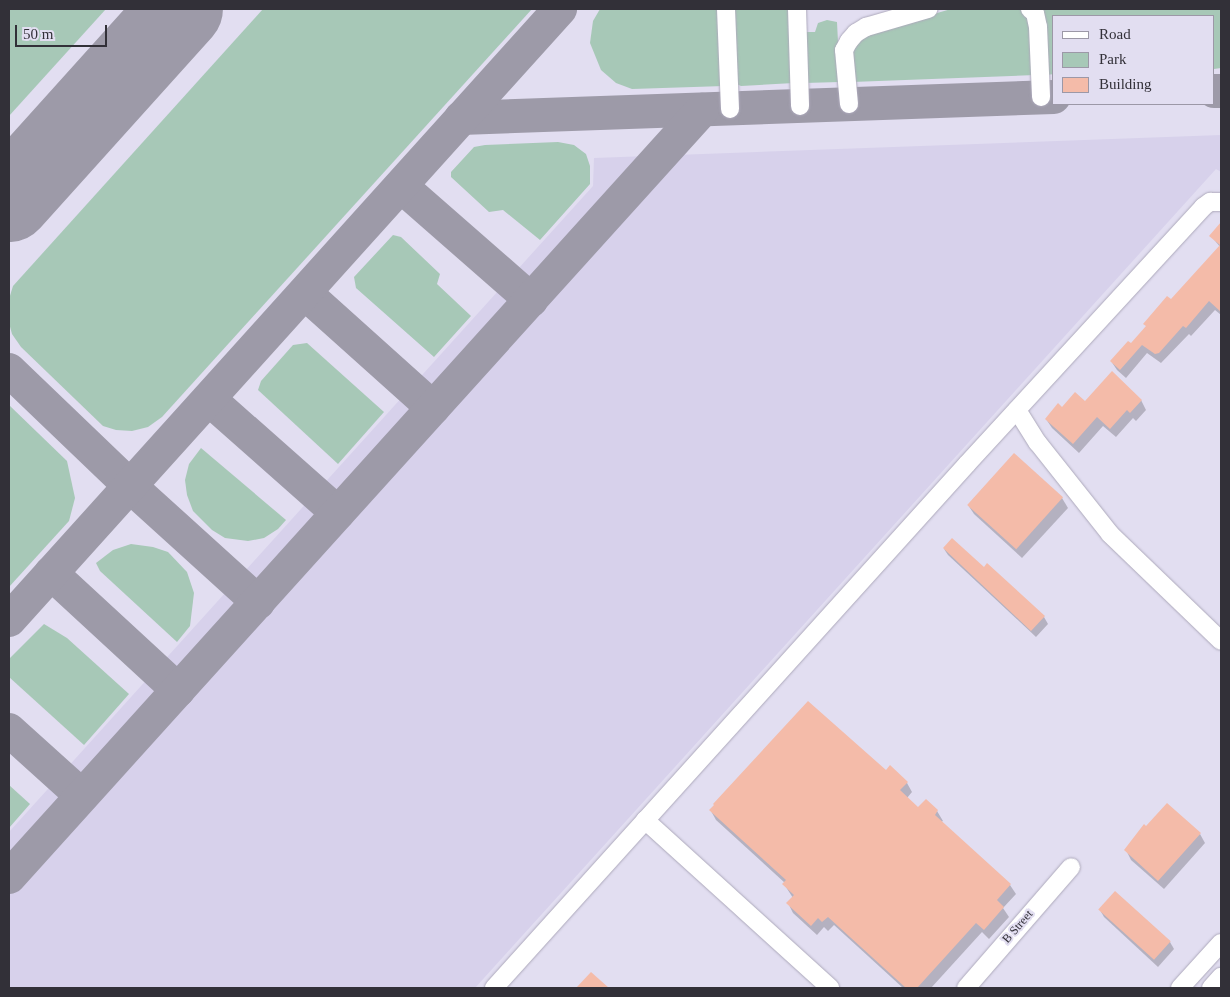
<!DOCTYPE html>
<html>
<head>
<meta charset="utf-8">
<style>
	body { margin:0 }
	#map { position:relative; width:1230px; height:997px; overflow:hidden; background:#e2def1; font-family:"Times New Roman",serif }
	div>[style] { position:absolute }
	.built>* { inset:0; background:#d7d1eb }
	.green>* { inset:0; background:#a7c8b7 }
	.shadow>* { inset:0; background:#0003 }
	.taxiway>* { height:34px; margin:-17px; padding:0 17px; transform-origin:17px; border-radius:17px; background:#9d9aa8 }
	.runway>* { height:84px; margin:-42px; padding:0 42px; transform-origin:42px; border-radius:42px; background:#9d9aa8 }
	.building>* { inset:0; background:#f4bba9; transform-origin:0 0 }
	.roads { filter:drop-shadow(0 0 1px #ada9bb) drop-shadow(0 0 1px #ada9bb) }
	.minor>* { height:18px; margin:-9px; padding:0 9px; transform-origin:9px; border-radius:9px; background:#fff }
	span { translate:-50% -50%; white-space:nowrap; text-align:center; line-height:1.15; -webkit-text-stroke:4px #e2def1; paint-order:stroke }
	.street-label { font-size:12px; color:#323038 }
	.frame { position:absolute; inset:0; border:10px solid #323038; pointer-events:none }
	.legend { position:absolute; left:1052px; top:15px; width:162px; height:90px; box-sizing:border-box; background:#e2def1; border:1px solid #9c98a7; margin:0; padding:6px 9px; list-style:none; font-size:15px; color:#323038 }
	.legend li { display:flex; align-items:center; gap:10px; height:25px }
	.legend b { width:25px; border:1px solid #9c98a7 }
	.scale { position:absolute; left:15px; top:25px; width:92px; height:22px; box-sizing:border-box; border:2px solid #323038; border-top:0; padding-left:6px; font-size:15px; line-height:18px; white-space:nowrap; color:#323038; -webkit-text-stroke:4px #e2def1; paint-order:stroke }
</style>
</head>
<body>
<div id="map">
	<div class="built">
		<i style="clip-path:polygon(1221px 135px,1221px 172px,1216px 169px,475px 988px,9px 988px,9px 832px,593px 186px,594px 158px)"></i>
	</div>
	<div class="green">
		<i style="clip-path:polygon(9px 9px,106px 9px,9px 116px)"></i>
		<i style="clip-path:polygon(263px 9px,532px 9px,162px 417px,148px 427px,132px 431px,116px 430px,103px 426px,21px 347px,12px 334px,9px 323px,9px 299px,13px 286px)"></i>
		<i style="clip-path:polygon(600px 9px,722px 9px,724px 86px,632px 89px,616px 83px,601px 70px,590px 43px,593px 21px)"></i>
		<i style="clip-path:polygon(731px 9px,792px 9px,794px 83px,741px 86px,734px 83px)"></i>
		<i style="clip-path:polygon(951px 9px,1019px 9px,1027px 13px,1034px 25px,1035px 75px,852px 82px,851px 50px,859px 40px,872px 32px)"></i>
		<i style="clip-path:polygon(1043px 9px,1221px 9px,1221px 68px,1214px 69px,1214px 16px,1054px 16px,1054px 74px,1047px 75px)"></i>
		<i style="clip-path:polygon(827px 20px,837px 22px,840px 82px,804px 83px,803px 32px,815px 32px,818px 23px)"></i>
		<i style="clip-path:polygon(558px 142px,574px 145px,586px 154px,590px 166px,590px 184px,540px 240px,503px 210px,489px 212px,451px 177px,451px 172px,474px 147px,485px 145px)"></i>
		<i style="clip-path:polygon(393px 235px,401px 237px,440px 274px,437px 284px,471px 316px,434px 357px,356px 288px,354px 277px)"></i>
		<i style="clip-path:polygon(307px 343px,384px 412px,338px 464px,258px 390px,261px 381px,293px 345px)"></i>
		<i style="clip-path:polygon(9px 405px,67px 461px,75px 498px,69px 521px,9px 587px)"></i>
		<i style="clip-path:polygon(201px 448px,286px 520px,278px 529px,264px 538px,248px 541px,225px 538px,212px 530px,193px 511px,187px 495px,185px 480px,189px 464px)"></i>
		<i style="clip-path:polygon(131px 544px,153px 547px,168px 552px,187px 572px,194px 593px,190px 626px,177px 642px,100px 571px,96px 563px,113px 550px)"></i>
		<i style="clip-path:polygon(44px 624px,67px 638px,129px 694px,84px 745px,9px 677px,9px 659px)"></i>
		<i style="clip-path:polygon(9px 785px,30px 804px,9px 828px)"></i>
	</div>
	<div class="shadow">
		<i style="clip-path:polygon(1218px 227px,1221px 230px,1221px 248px,1211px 236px)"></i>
		<i style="clip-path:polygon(1215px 253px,1221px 259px,1221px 315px,1215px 310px,1191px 336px,1189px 334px,1161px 363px,1147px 353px,1126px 378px,1117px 370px,1111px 361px,1131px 345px,1147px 327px,1145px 324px,1171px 301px)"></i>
		<i style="clip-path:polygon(1141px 400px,1146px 410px,1136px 421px,1133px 418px,1116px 437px,1103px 426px,1079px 453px,1052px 428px,1046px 419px,1063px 408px,1085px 402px)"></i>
		<i style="clip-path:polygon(1014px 454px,1062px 498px,1068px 508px,1022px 558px,974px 514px,968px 505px)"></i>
		<i style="clip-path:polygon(944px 549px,984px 569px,987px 565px,1044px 617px,1048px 624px,1036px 637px,948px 555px)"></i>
		<i style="clip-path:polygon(886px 771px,907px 783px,912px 792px,907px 798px,918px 809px,926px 801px,937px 811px,943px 821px,941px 822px,1010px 885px,1016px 894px,1003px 908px,1009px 917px,989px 939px,982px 932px,931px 988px,903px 988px,834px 925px,828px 931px,824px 927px,817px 935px,793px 913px,788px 903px,793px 898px,784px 884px,785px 883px,716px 820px,711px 811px)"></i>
		<i style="clip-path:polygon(1200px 834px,1205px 843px,1164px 889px,1131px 860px,1126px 850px)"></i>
		<i style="clip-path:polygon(1116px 893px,1170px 942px,1174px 949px,1158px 967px,1104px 917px,1100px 910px)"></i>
	</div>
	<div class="taxiway">
		<i style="left:1214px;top:91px;width:7px"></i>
		<i style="left:461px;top:118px;width:593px;rotate:-2.03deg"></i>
		<i style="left:401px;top:186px;width:173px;rotate:41.2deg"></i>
		<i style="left:305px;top:293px;width:172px;rotate:41.9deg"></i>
		<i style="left:9px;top:370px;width:168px;rotate:43.8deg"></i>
		<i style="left:130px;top:486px;width:173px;rotate:42.2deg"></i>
		<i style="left:209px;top:399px;width:172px;rotate:41.5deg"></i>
		<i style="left:51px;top:573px;width:173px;rotate:42.7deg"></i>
		<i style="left:9px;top:620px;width:823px;rotate:-47.96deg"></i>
		<i style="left:9px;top:730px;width:98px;rotate:42.1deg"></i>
		<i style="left:9px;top:877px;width:1034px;rotate:-47.9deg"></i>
	</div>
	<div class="runway">
		<i style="left:9px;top:200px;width:257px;rotate:-48deg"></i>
	</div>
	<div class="building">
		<i style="clip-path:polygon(1221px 222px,1221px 312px,1209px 301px,1186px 328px,1183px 326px,1159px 353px,1155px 354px,1142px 345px,1120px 370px,1110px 361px,1128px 341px,1131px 343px,1146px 326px,1143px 324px,1167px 296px,1171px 299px,1220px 245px,1209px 236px)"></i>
		<i style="clip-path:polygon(1112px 371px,1142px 400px,1130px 413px,1127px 410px,1110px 429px,1097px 417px,1073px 444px,1045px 419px,1058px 403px,1062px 407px,1075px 392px,1085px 401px)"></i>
		<i style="left:1014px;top:453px;width:66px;height:70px;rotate:42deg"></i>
		<i style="clip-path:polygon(952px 538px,984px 567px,987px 563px,1045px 616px,1031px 631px,943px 548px)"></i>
		<i style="clip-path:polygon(808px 701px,886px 770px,890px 765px,908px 782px,900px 790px,918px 807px,926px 799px,938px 810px,935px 815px,1011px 884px,997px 900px,1004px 907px,984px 930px,976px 923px,917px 988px,906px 988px,828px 917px,822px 922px,818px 918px,811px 926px,786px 903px,794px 895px,782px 884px,786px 880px,709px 810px,714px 805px,713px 804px)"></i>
		<i style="clip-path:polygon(1167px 803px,1201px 833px,1158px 881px,1124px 850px,1144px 824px,1146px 826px)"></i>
		<i style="left:1115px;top:891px;width:75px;height:25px;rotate:42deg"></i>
		<i style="clip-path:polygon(591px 972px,609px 988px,576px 988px)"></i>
	</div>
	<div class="roads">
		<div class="minor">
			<i style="left:726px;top:9px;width:100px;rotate:87.7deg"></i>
			<i style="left:797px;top:9px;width:97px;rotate:88.2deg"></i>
			<i style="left:1030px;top:9px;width:6px;rotate:39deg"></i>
			<i style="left:1035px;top:13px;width:14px;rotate:78deg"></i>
			<i style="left:1038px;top:27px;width:70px;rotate:87.5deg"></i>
			<i style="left:849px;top:104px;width:54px;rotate:-95.3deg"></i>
			<i style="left:844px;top:50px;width:10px;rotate:-61deg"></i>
			<i style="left:849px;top:41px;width:11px;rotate:-49deg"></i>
			<i style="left:856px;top:33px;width:12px;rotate:-31deg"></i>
			<i style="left:866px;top:27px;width:65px;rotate:-16.2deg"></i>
			<i style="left:1017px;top:410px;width:39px;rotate:58deg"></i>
			<i style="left:1038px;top:443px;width:116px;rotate:51.6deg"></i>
			<i style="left:1110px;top:534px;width:154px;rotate:43.9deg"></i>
			<i style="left:645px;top:820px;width:250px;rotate:42.2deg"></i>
			<i style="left:494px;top:988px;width:706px;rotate:-47.93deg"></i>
			<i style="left:967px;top:464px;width:349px;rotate:-47.4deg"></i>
			<i style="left:1203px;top:207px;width:9px;rotate:-36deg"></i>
			<i style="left:1210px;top:202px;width:11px"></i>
			<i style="left:966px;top:988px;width:160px;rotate:-49deg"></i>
			<i style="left:1180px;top:988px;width:61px;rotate:-47.7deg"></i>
			<i style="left:1211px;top:988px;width:15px;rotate:-48deg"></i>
		</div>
	</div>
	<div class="street-label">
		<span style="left:1018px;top:927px;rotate:-49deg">B Street</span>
	</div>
	<div class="frame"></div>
	<ul class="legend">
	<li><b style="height:6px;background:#fff"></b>Road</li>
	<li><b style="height:14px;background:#a7c8b7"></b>Park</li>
	<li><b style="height:14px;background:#f4bba9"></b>Building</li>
	</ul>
	<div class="scale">50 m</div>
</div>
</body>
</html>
